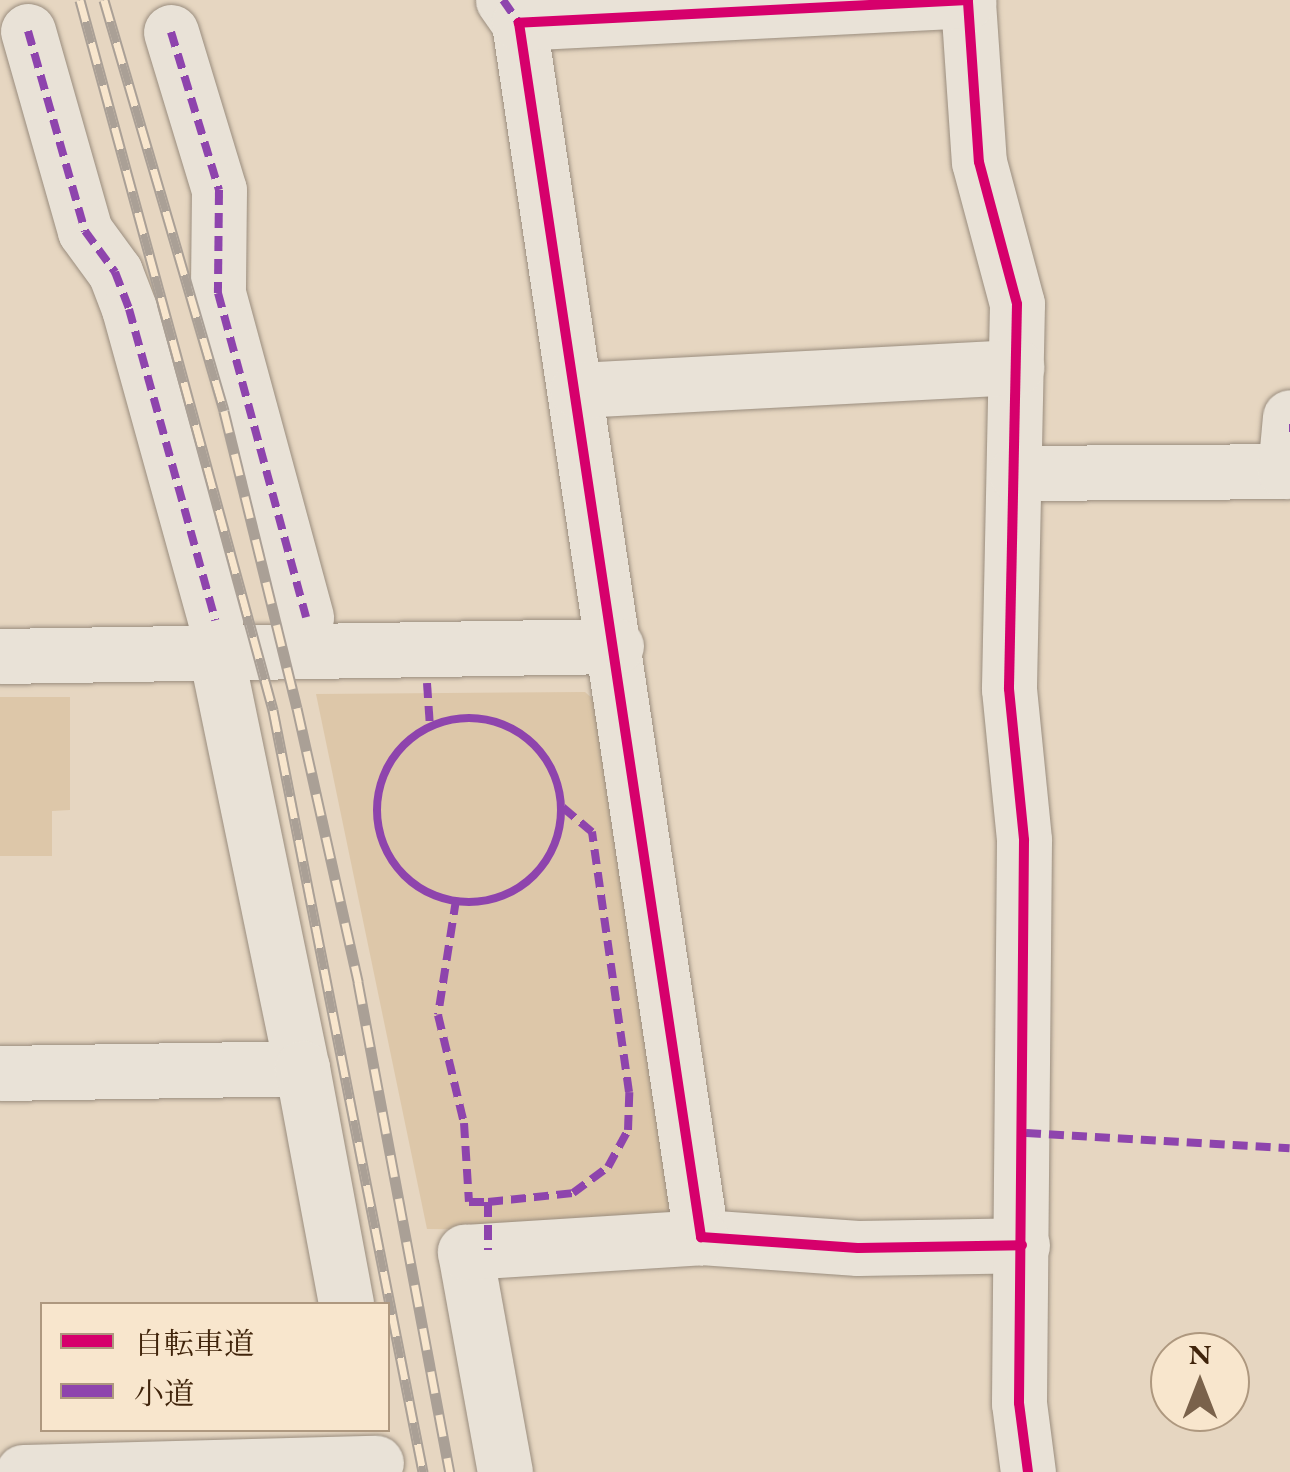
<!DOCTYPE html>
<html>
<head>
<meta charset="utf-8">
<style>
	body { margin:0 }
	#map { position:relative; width:1290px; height:1472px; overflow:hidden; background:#e6d6c1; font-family:"EB Garamond","Noto Serif JP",serif }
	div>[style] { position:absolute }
	.green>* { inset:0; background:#ddc7a9 }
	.roads { filter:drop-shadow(0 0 2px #9a8d7e) drop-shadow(0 0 2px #9a8d7e) }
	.minor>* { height:55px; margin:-27.5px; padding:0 27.5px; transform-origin:27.5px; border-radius:27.5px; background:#e9e2d7 }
	.rail>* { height:11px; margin-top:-5.5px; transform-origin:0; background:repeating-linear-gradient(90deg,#f8e6cd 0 22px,#aaa096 0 44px); box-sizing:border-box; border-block:2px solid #aaa096 }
	.quiet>* { height:8px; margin-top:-4px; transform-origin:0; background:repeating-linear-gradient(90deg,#8e44ad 0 15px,transparent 0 23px) }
	.quiet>.ring { margin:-4px; padding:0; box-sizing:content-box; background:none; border:8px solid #8e44ad; border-radius:50% }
	.cycleway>* { height:10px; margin:-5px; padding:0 5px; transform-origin:5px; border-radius:5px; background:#d6006c }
	span { translate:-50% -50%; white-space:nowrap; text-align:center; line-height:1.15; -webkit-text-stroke:8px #f8e6cd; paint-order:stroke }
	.legend { position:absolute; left:40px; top:1302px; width:350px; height:130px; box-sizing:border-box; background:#f8e6cd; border:2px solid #ae987f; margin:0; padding:12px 18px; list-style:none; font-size:30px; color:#40240b }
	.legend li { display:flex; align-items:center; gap:20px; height:50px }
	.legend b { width:50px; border:2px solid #ae987f }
	.north { position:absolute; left:1150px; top:1332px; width:100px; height:100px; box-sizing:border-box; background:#f8e6cd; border:2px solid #ae987f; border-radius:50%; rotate:0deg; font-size:28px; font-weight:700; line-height:40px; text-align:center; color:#40240b }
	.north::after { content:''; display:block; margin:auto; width:35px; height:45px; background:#7a624b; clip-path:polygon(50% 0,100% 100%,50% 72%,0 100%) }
</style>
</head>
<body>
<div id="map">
	<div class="green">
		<i style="clip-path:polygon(585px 692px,606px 711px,684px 1205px,662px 1232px,427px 1229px,316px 694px)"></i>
		<i style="clip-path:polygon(0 697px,70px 697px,70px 810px,52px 811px,52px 856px,0 856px)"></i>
	</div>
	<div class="roads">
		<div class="minor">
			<i style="left:503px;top:0;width:28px;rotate:55deg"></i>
			<i style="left:519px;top:23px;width:1228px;rotate:81.47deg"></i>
			<i style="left:701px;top:1237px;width:157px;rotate:4deg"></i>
			<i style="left:858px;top:1248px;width:164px;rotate:-1deg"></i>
			<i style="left:968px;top:2px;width:160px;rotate:86.1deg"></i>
			<i style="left:979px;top:162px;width:147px;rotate:75deg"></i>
			<i style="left:1017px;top:304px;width:385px;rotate:91.2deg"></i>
			<i style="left:1009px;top:689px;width:152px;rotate:84.3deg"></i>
			<i style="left:1024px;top:840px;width:563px;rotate:90.51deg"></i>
			<i style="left:1019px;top:1403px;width:70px;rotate:82.6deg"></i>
			<i style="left:519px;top:23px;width:450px;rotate:-2.9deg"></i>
			<i style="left:28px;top:31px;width:208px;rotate:74.1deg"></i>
			<i style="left:85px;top:231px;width:51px;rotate:53.8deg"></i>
			<i style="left:115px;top:272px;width:40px;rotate:69deg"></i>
			<i style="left:129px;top:309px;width:323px;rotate:74.5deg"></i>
			<i style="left:171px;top:32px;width:165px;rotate:73.1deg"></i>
			<i style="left:219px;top:190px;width:103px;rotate:90.6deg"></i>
			<i style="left:218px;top:293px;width:336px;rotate:74.8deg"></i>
			<i style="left:577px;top:390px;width:440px;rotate:-3deg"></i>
			<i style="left:1016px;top:473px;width:269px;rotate:-0.4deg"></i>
			<i style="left:1285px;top:471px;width:54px;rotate:-84.7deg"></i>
			<i style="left:216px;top:654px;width:423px;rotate:78.3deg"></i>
			<i style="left:0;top:656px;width:616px;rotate:-0.93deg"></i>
			<i style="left:0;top:1073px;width:302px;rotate:-0.9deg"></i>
			<i style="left:302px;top:1068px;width:240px;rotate:79.4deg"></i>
			<i style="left:23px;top:1472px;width:353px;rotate:-1.5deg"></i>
			<i style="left:505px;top:1472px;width:224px;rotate:-100.3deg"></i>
			<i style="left:465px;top:1252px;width:236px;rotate:-3.6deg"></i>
		</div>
	</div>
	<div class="rail">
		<i style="left:80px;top:0;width:736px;rotate:74.79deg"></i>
		<i style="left:273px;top:710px;width:777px;rotate:78.86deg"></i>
		<i style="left:104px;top:0;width:428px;rotate:73.7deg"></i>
		<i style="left:224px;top:411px;width:306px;rotate:76.2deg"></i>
		<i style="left:297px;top:708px;width:281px;rotate:77.4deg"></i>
		<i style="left:358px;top:982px;width:499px;rotate:79.4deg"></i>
	</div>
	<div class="quiet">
		<i style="left:503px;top:0;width:28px;rotate:55deg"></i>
		<i style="left:28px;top:31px;width:208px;rotate:74.1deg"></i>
		<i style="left:85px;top:231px;width:51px;rotate:53.8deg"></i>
		<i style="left:115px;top:272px;width:40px;rotate:69deg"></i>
		<i style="left:129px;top:309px;width:323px;rotate:74.5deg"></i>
		<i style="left:171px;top:32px;width:165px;rotate:73.1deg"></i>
		<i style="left:219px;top:190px;width:103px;rotate:90.6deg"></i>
		<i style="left:218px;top:293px;width:336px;rotate:74.8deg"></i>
		<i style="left:1289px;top:428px;width:1px"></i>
		<i style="left:427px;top:683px;width:44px;rotate:86.1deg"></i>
		<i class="ring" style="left:377px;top:718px;width:176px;height:176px"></i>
		<i style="left:456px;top:900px;width:116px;rotate:98.9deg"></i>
		<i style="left:438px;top:1015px;width:111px;rotate:76.5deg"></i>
		<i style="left:464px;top:1123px;width:79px;rotate:86.4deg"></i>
		<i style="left:469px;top:1202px;width:19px"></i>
		<i style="left:488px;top:1202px;width:48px;rotate:90deg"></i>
		<i style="left:1026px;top:1133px;width:264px;rotate:3.3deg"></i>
		<i style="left:488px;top:1202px;width:85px;rotate:-6deg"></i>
		<i style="left:573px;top:1193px;width:44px;rotate:-36.6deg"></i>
		<i style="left:608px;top:1167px;width:42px;rotate:-61.6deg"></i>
		<i style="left:628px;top:1130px;width:38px;rotate:-88deg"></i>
		<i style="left:629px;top:1092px;width:263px;rotate:-98.1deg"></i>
		<i style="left:592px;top:832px;width:39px;rotate:-140deg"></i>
	</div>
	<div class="cycleway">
		<i style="left:968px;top:0;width:450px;rotate:177.1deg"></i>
		<i style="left:519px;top:23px;width:1228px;rotate:81.47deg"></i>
		<i style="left:701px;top:1237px;width:157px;rotate:4deg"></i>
		<i style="left:858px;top:1248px;width:164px;rotate:-1deg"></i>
		<i style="left:968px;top:2px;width:160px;rotate:86.1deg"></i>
		<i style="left:979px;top:162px;width:147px;rotate:75deg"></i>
		<i style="left:1017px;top:304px;width:385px;rotate:91.2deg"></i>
		<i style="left:1009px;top:689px;width:152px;rotate:84.3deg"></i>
		<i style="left:1024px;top:840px;width:563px;rotate:90.51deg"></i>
		<i style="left:1019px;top:1403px;width:70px;rotate:82.6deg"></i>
	</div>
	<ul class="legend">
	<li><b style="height:12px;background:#d6006c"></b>自転車道</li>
	<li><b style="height:12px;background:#8e44ad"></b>小道</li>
	</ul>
	<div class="north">N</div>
</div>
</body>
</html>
